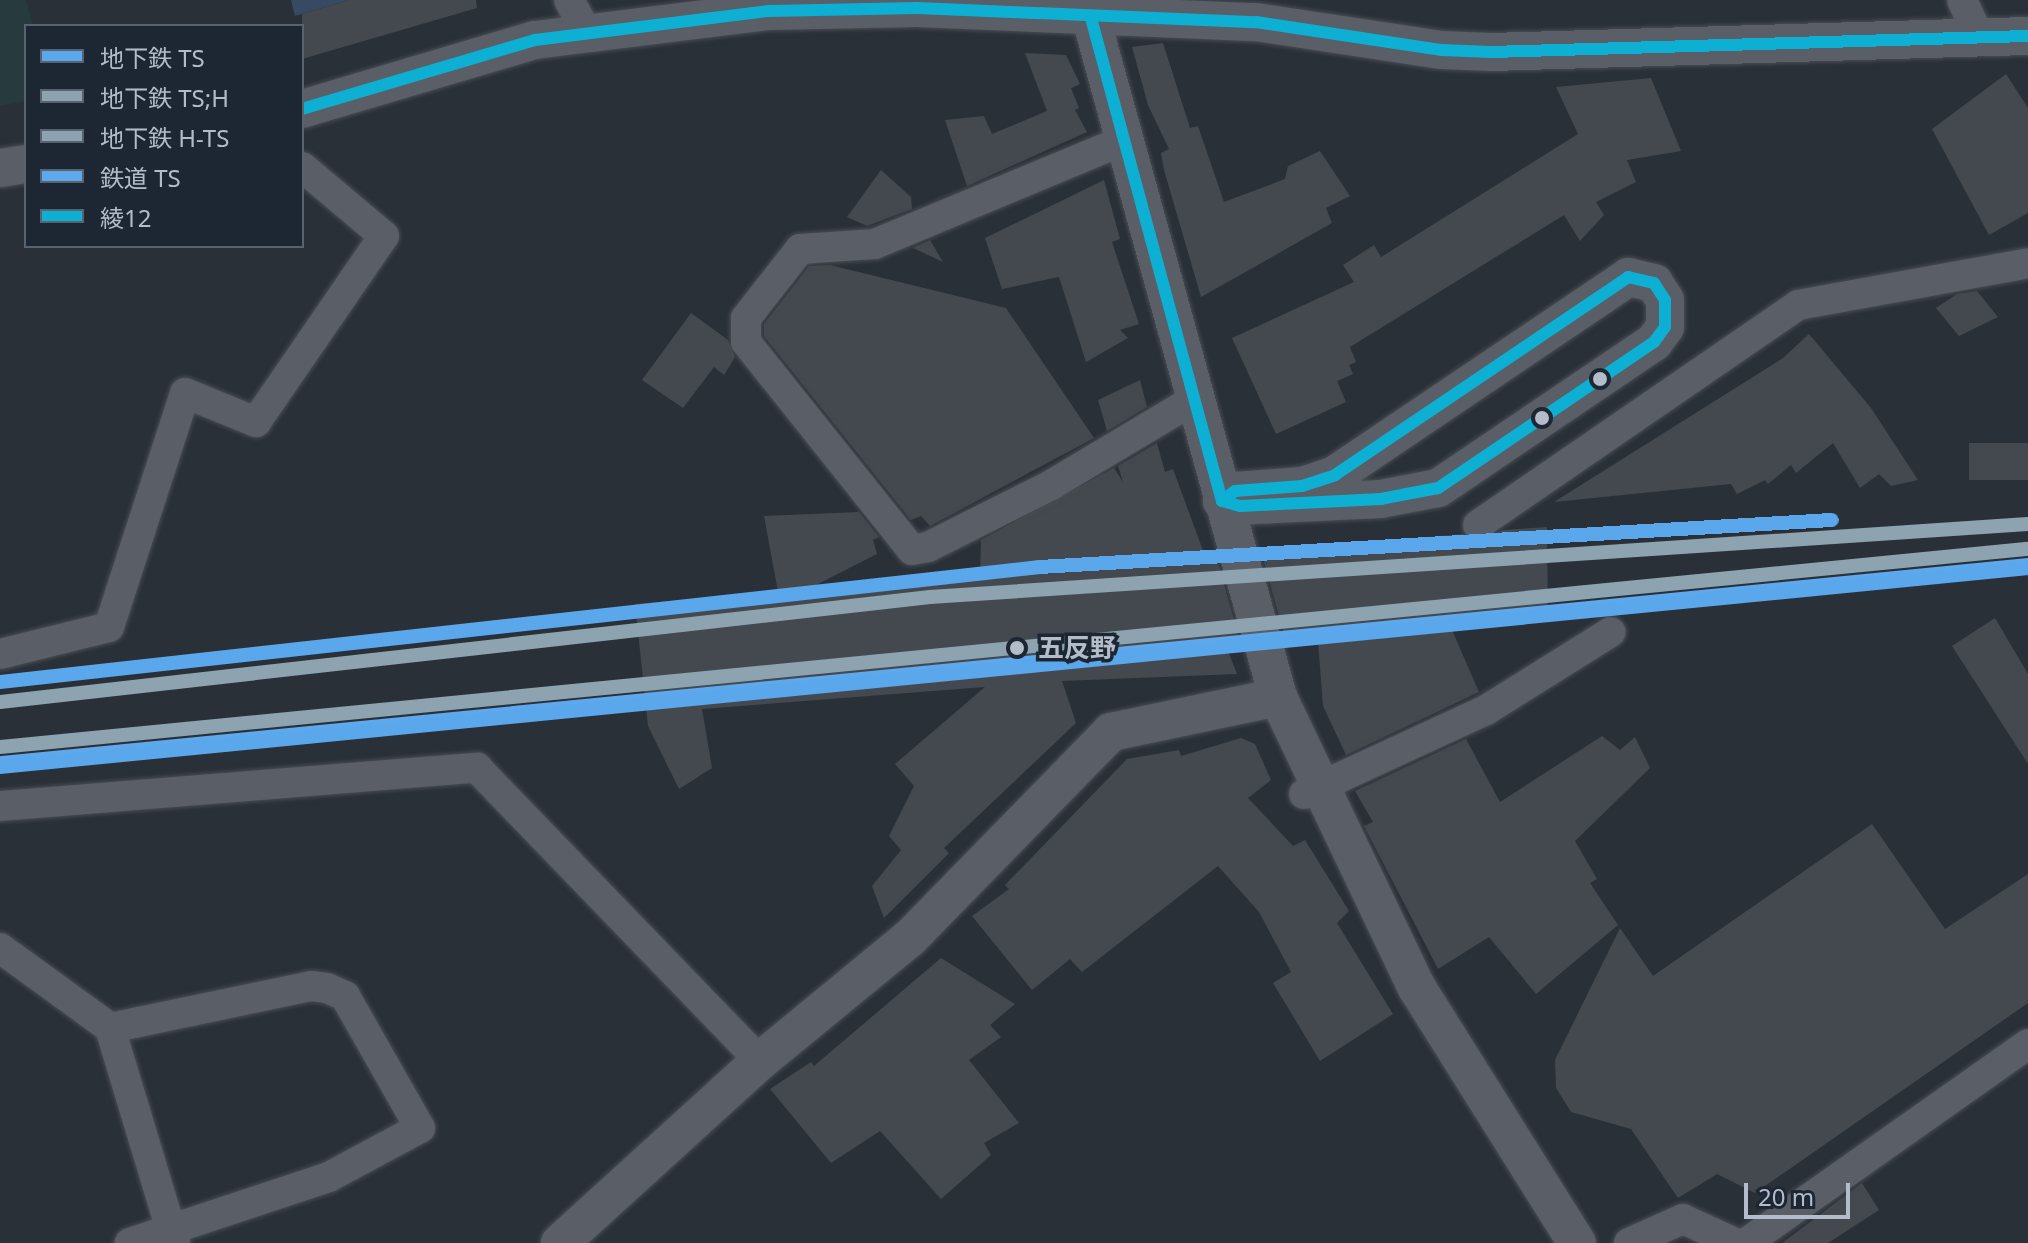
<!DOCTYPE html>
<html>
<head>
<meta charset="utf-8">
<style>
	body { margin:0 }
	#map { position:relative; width:2028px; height:1243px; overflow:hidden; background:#2a3038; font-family:"Noto Sans","Noto Sans JP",sans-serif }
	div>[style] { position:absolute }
	.green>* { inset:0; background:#273a3e }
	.water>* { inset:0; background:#384963 }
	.building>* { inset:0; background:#444950; transform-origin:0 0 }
	.roads { filter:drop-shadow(0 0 2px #484c53) drop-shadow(0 0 2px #484c53) }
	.minor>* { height:30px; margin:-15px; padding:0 15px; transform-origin:15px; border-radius:15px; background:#5a5e66 }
	.tertiary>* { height:38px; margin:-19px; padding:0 19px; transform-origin:19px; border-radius:19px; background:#5a5e66 }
	.bus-1>* { height:12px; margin:-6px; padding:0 6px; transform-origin:6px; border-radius:6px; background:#0dafd3 }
	.rail-1>* { height:14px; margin:-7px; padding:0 7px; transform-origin:7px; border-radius:7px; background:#5ea8ed }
	.metro-1>* { height:14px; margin:-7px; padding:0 7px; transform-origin:7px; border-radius:7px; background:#5aa8eb }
	.metro-2>* { height:14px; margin:-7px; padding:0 7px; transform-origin:7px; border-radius:7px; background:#8da4b0 }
	.metro-3>* { height:14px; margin:-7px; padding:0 7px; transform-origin:7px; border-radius:7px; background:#8da4b0 }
	.dots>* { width:22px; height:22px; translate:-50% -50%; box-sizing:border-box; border:4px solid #1d2633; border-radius:50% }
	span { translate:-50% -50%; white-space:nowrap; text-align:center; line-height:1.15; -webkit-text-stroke:7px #1d2633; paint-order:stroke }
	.stop-label { font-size:26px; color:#b4bcc9; font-weight:700 }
	.left { translate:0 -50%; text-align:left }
	.legend { position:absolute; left:24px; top:24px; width:280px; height:224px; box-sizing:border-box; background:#1d2633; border:2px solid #59626f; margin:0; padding:10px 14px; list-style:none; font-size:24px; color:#b4bcc9 }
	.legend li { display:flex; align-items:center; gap:16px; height:40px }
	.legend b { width:40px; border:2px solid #59626f }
	.scale { position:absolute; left:1744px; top:1183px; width:106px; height:36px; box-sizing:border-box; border:4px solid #b4bcc9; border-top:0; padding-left:10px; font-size:24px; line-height:28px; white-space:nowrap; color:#b4bcc9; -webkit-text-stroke:6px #1d2633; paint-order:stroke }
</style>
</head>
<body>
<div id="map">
	<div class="green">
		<i style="clip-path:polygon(0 0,26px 0,33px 26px,26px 26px,26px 101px,0 106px)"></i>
	</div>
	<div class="water">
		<i style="clip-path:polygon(291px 0,349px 0,295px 16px)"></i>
	</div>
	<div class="building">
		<i style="clip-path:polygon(349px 0,476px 0,477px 8px,302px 59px,302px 14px)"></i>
		<i style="clip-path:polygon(1163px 43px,1190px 128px,1198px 126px,1224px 202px,1285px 179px,1288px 166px,1320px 151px,1350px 196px,1326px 208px,1332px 223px,1201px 297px,1164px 170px,1161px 153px,1169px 149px,1148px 105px,1132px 47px)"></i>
		<i style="clip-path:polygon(1025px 53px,1066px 55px,1080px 84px,1071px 88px,1079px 108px,1075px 110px,1087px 132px,967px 186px,945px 120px,984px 116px,992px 134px,1047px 111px)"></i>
		<i style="clip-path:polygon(2006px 74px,2028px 108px,2028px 213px,1989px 235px,1932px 129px)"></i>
		<i style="clip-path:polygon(1651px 78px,1681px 151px,1627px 160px,1636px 182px,1596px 202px,1604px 215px,1580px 241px,1564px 215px,1350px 347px,1356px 362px,1349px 365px,1353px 374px,1337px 381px,1346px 402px,1276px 434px,1232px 338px,1354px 282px,1343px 265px,1374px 245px,1381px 257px,1578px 134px,1556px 87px)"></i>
		<i style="clip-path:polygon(881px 170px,911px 197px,912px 209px,867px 226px,847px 217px)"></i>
		<i style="clip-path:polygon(1104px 180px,1120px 239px,1112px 242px,1139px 324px,1120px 330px,1128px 338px,1086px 362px,1059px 277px,1002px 289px,985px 238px)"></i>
		<i style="clip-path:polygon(930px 240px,943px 262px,913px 248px)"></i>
		<i style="clip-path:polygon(830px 265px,1006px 308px,1094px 438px,930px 526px,921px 516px,911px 520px,764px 336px,764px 324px,809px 266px)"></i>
		<i style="clip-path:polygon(1977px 291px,1998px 317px,1959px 336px,1936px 308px,1957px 294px)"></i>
		<i style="clip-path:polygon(691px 313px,728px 340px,735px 357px,724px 375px,714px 367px,683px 408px,642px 380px)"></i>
		<i style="clip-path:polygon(1809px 334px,1871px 408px,1918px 480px,1891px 486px,1879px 474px,1860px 488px,1833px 443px,1796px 473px,1791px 465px,1768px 484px,1765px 480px,1737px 494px,1731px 484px,1554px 502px,1783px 358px)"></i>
		<i style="clip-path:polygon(1140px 380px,1147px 407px,1107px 431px,1098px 400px)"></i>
		<i style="clip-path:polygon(1157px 443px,1165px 472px,1173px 469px,1205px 556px,1216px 555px,1242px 649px,1228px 651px,1237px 674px,1062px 681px,1076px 723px,944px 848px,949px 853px,884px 918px,872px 886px,901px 850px,889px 836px,914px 786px,895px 764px,985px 687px,702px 709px,712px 768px,679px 789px,648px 726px,635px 604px,778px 592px,764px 516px,859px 512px,879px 537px,873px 540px,877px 554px,808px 589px,980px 575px,981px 540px,1114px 468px,1123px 482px,1118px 466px)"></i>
		<i style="left:2028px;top:443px;width:37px;height:59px;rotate:90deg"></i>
		<i style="clip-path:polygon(1547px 527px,1548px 621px,1452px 630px,1479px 692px,1346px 755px,1323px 706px,1318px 642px,1287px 645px,1261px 551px,1463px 534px,1480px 543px,1502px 530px)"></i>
		<i style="clip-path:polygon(1995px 618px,2028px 674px,2028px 764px,1952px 646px)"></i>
		<i style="clip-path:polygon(1602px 736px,1620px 750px,1635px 737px,1650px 768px,1575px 841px,1597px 879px,1590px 883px,1618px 925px,1536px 994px,1489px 937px,1438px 969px,1364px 826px,1373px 822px,1355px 791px,1466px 739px,1500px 802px)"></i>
		<i style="clip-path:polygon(1241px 738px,1255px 744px,1271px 780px,1248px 798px,1293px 846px,1305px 840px,1349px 911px,1337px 923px,1393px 1014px,1320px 1061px,1273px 983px,1291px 972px,1259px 912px,1218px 866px,1082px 972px,1070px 959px,1032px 990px,972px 916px,1009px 889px,1005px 885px,1127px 759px,1179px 750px,1181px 756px)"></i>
		<i style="clip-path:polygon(1872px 824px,1945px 929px,2028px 874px,2028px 1003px,1755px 1193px,1717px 1174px,1678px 1198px,1631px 1129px,1571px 1112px,1556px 1088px,1555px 1060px,1620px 928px,1653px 976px)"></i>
		<i style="clip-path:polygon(941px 958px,1015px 1004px,990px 1025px,1001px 1037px,969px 1060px,1019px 1123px,984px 1143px,991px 1155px,941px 1199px,880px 1131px,831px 1163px,770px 1089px,811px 1062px,814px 1066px)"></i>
		<i style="clip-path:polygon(1862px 1183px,1879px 1210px,1828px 1243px,1782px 1243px)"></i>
	</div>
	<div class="roads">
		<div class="minor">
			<i style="left:569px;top:0;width:37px;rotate:61deg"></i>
			<i style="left:1962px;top:0;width:41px;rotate:65.3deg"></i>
			<i style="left:1127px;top:139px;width:273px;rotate:157.4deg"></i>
			<i style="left:875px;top:244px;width:75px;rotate:176.2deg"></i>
			<i style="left:800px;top:249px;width:88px;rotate:128deg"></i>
			<i style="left:746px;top:318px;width:24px;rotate:90deg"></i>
			<i style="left:746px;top:342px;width:266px;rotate:51.4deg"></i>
			<i style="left:912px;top:550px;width:16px;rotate:-11deg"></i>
			<i style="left:928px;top:547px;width:140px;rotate:-26.7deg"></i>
			<i style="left:1053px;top:484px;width:165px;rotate:-30.9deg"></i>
			<i style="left:1478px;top:525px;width:388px;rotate:-34.5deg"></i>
			<i style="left:1798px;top:305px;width:234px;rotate:-10.3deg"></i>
			<i style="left:0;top:654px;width:112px;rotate:-13.9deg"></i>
			<i style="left:109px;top:627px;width:246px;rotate:-72deg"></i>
			<i style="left:185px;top:393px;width:77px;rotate:22.2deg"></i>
			<i style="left:256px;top:422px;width:226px;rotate:-55.5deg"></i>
			<i style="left:384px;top:236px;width:107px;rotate:-139.9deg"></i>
			<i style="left:1304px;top:794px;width:200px;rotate:-24.8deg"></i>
			<i style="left:1486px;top:710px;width:147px;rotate:-32deg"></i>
			<i style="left:0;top:806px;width:479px;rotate:-4.6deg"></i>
			<i style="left:477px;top:768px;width:407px;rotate:46deg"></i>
			<i style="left:0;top:948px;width:136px;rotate:36deg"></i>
			<i style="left:110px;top:1028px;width:225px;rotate:73.2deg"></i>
			<i style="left:110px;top:1028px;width:205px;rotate:-11.8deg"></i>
			<i style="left:311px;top:986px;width:16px;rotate:7deg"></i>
			<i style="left:327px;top:988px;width:20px;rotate:24deg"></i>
			<i style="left:345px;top:996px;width:152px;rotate:60.4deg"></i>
			<i style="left:420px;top:1128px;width:103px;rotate:151.7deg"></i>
			<i style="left:329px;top:1177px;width:210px;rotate:161.7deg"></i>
			<i style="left:1629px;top:1243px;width:59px;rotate:-24deg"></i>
			<i style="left:1683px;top:1219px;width:57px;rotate:24.8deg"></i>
			<i style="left:1746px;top:1243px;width:345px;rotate:-35.2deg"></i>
		</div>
		<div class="tertiary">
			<i style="left:1086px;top:0;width:723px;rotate:74.6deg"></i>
			<i style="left:1278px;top:697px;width:322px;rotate:64.5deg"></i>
			<i style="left:1417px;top:988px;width:301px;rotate:57.9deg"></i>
			<i style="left:302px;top:109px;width:243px;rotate:-16.5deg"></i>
			<i style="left:535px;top:40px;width:236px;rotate:-7.1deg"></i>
			<i style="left:769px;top:11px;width:148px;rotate:-1.2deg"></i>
			<i style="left:917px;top:8px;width:339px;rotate:2.4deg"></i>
			<i style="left:1256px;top:22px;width:188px;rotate:8.6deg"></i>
			<i style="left:1442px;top:50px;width:49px;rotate:2.3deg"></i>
			<i style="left:1491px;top:52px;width:537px;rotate:-1.71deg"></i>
			<i style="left:0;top:168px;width:26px;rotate:-9deg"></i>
			<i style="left:1628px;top:277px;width:27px;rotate:13deg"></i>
			<i style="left:1654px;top:283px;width:20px;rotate:57deg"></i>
			<i style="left:1665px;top:300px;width:27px;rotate:90deg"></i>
			<i style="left:1665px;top:327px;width:19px;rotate:126deg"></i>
			<i style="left:1654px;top:342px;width:261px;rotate:145.9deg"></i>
			<i style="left:1438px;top:488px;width:58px;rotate:169.1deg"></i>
			<i style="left:1381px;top:499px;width:141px;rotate:177.2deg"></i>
			<i style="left:1240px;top:506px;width:19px;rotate:-164deg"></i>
			<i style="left:1222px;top:501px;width:16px;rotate:-38deg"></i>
			<i style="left:1235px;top:491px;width:67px;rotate:-4.3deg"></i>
			<i style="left:1302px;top:486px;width:35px;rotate:-18deg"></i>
			<i style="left:1335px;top:475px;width:354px;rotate:-34deg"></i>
			<i style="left:560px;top:1243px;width:270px;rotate:-42.3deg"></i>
			<i style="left:760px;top:1061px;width:194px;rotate:-39.4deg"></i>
			<i style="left:910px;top:938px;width:288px;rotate:-45.7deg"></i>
			<i style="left:1111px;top:732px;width:171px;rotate:-11.8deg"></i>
		</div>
	</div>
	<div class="bus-1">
		<i style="left:1091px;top:18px;width:500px;rotate:74.83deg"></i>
		<i style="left:302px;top:109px;width:243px;rotate:-16.5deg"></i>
		<i style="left:535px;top:40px;width:236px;rotate:-7.1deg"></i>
		<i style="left:769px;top:11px;width:148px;rotate:-1.2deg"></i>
		<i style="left:917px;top:8px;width:339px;rotate:2.4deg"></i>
		<i style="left:1256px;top:22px;width:188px;rotate:8.6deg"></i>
		<i style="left:1442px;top:50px;width:49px;rotate:2.3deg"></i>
		<i style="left:1491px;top:52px;width:537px;rotate:-1.71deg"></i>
		<i style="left:1628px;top:277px;width:27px;rotate:13deg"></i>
		<i style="left:1654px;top:283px;width:20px;rotate:57deg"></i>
		<i style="left:1665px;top:300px;width:27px;rotate:90deg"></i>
		<i style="left:1665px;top:327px;width:19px;rotate:126deg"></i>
		<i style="left:1654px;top:342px;width:261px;rotate:145.9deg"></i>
		<i style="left:1438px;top:488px;width:58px;rotate:169.1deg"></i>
		<i style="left:1381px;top:499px;width:141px;rotate:177.2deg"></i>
		<i style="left:1240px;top:506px;width:19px;rotate:-164deg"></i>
		<i style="left:1222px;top:501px;width:16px;rotate:-38deg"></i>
		<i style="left:1235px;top:491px;width:67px;rotate:-4.3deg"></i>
		<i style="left:1302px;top:486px;width:35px;rotate:-18deg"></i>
		<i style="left:1335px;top:475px;width:354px;rotate:-34deg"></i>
	</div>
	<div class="rail-1">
		<i style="left:2px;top:763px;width:2036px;rotate:-5.58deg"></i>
	</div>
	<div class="metro-1">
		<i style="left:0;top:682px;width:1046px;rotate:-6.31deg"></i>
		<i style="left:1040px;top:567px;width:793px;rotate:-3.4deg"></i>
		<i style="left:0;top:767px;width:2038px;rotate:-5.6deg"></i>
	</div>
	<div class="metro-2">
		<i style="left:0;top:747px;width:2038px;rotate:-5.58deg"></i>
	</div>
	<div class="metro-3">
		<i style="left:0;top:702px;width:936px;rotate:-6.44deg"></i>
		<i style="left:930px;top:597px;width:1100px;rotate:-3.8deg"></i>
	</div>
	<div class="dots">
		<i style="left:1600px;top:379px;background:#b4bcc9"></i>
		<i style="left:1542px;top:418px;background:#b4bcc9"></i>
		<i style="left:1017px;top:648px;background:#b4bcc9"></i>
	</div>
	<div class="stop-label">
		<span class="left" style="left:1038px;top:648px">五反野</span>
	</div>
	<ul class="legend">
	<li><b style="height:10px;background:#5aa8eb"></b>地下鉄 TS</li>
	<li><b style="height:10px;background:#8da4b0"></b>地下鉄 TS;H</li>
	<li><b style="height:10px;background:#8da4b0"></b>地下鉄 H-TS</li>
	<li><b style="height:10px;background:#5ea8ed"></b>鉄道 TS</li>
	<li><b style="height:10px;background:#0dafd3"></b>綾12</li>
	</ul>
	<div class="scale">20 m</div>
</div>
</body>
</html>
